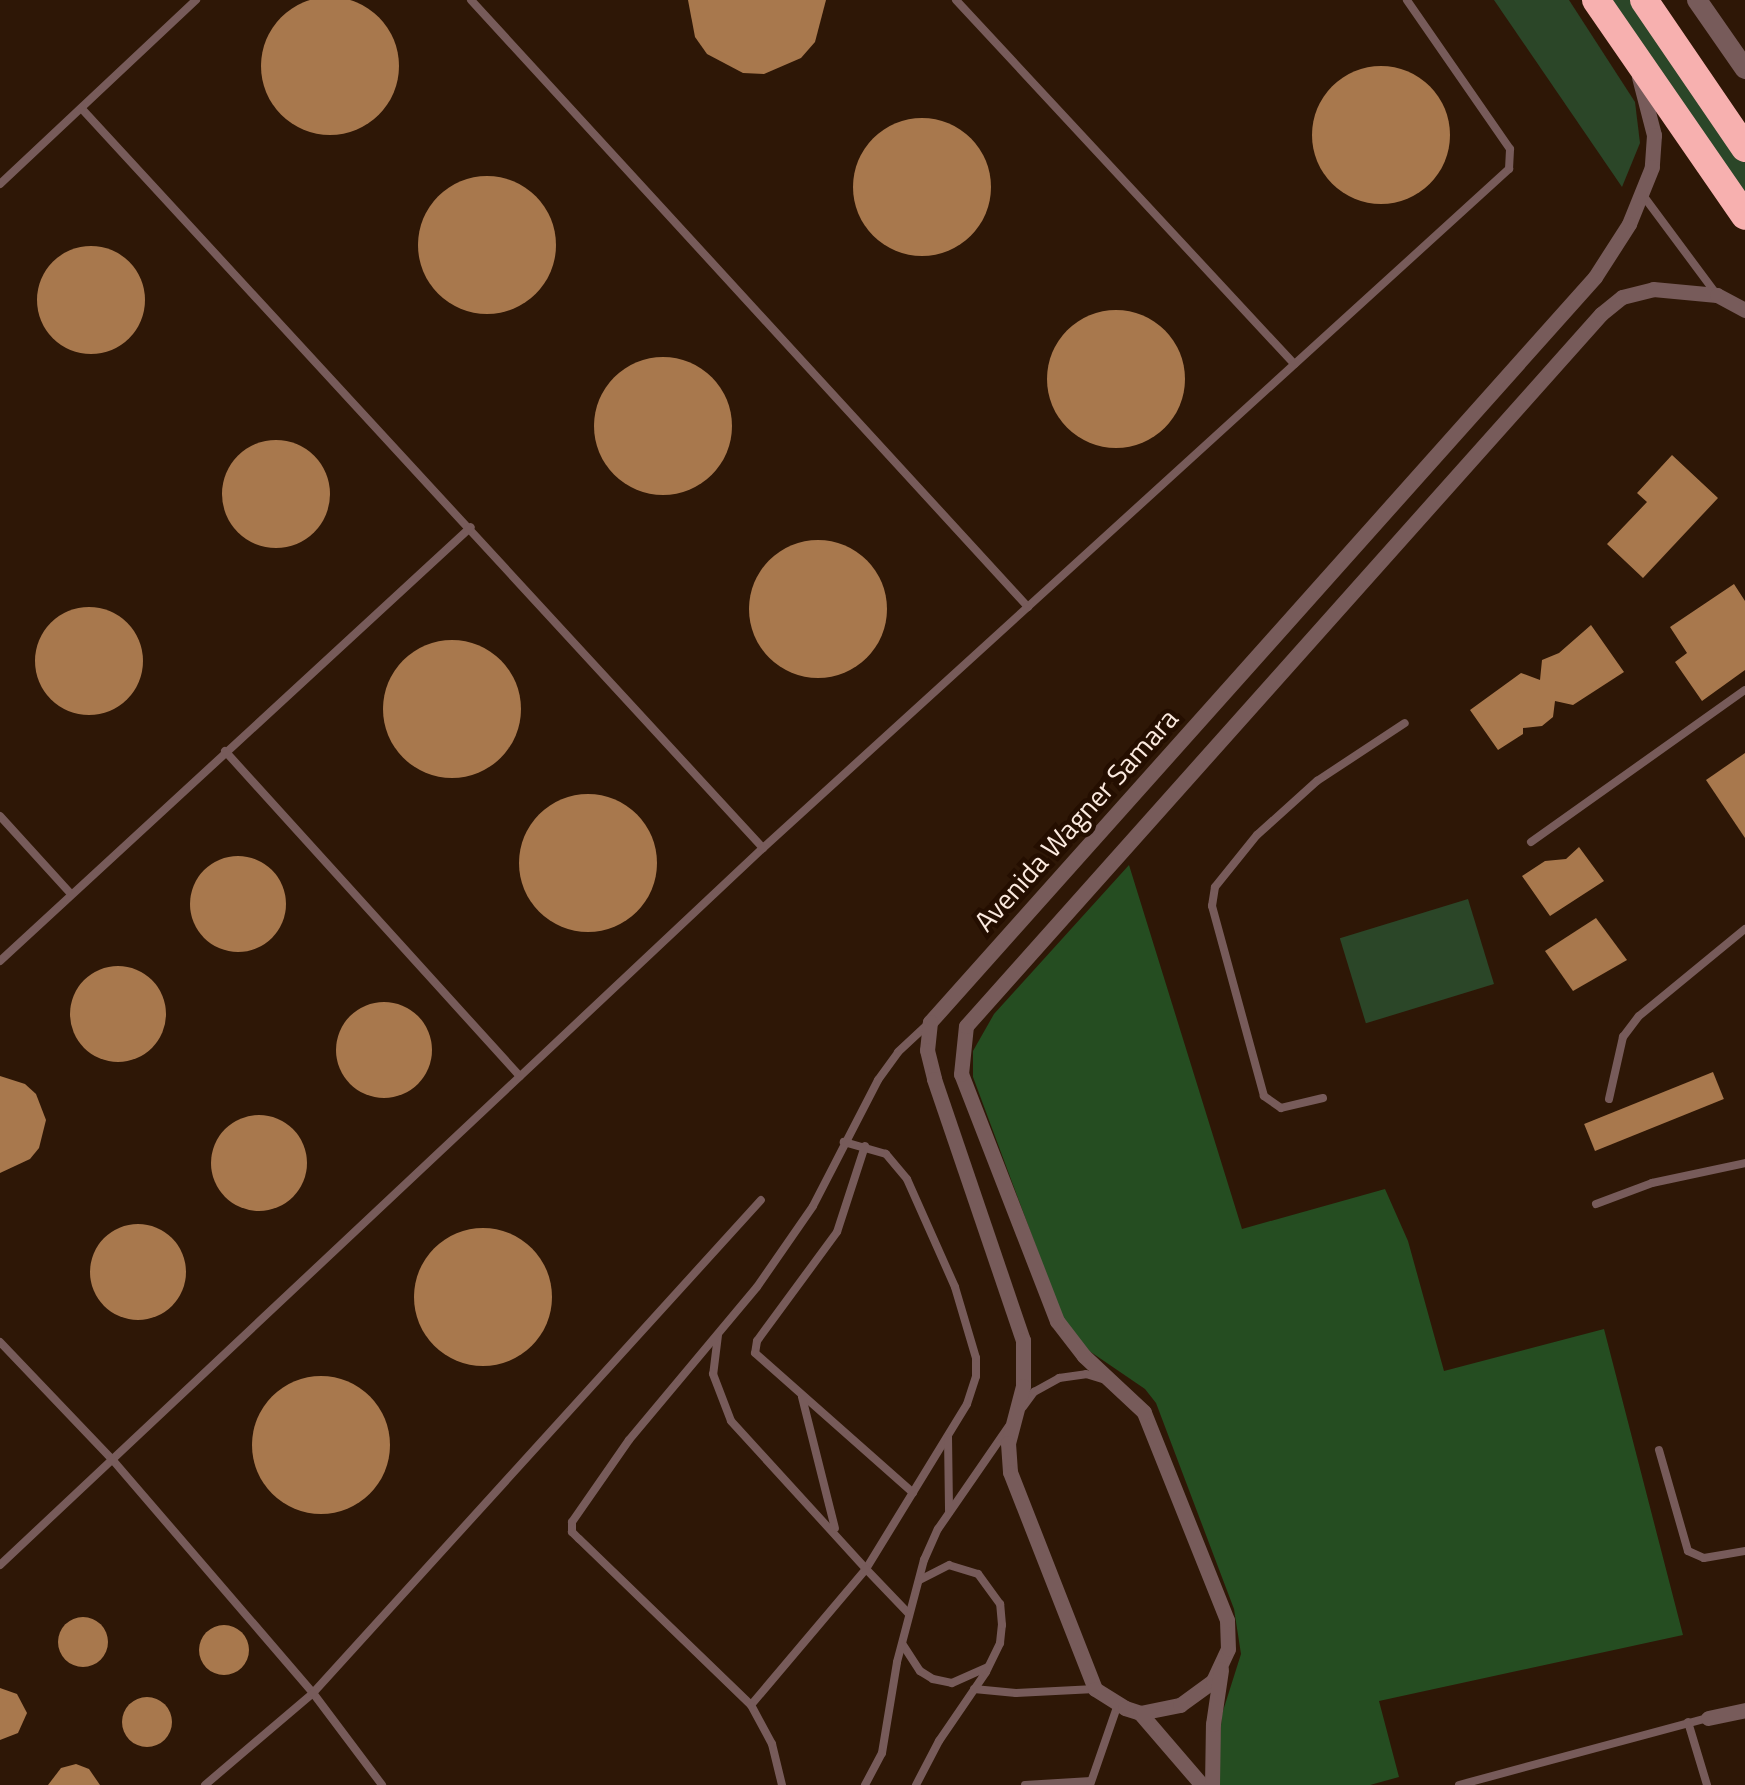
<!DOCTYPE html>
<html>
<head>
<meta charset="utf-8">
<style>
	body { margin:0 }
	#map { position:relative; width:1745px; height:1785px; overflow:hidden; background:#2e1706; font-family:"Titillium Web",sans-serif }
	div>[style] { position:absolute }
	.green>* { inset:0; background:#2b4628; transform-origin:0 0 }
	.forest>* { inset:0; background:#254d21 }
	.building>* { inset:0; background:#a8784d; transform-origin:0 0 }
	.round { border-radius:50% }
	.service>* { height:8px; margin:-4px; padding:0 4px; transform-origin:4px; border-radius:4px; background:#775b5a }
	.minor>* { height:15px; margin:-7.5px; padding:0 7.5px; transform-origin:7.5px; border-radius:7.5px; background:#775b5a }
	.tertiary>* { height:20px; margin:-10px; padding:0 10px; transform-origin:10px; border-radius:10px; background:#775b5a }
	.motorway>* { height:28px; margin:-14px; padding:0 14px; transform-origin:14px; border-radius:14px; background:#f7b0af }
	span { translate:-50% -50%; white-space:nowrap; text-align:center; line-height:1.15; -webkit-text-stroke:9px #240e00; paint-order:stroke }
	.street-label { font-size:28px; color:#fbeadf }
</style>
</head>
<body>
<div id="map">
	<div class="green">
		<i style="clip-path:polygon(1494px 0,1569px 0,1635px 102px,1640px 143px,1622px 187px)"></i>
		<i style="clip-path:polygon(1611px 0,1635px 0,1745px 161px,1745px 196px)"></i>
		<i style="left:1468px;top:899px;width:89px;height:134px;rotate:73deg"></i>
	</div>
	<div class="forest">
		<i style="clip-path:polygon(1129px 865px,1242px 1229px,1385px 1189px,1408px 1241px,1444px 1371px,1604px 1329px,1683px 1635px,1379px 1701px,1399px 1777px,1370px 1785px,1216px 1785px,1222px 1714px,1241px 1654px,1234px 1609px,1156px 1403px,1145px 1389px,1082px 1346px,1064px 1322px,973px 1077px,973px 1051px,994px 1014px)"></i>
	</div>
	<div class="building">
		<i class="round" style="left:261px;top:-3px;width:138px;height:138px"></i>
		<i style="clip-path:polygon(688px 0,826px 0,815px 42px,801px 58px,764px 74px,743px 73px,707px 54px,695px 37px)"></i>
		<i class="round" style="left:1312px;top:66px;width:138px;height:138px"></i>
		<i class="round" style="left:853px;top:118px;width:138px;height:138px"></i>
		<i class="round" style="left:418px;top:176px;width:138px;height:138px"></i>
		<i class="round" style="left:37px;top:246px;width:108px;height:108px"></i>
		<i class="round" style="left:1047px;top:310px;width:138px;height:138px"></i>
		<i class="round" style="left:594px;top:357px;width:138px;height:138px"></i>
		<i class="round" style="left:222px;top:440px;width:108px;height:108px"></i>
		<i style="clip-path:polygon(1672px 455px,1718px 498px,1643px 578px,1607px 544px,1647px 502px,1637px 493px)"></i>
		<i class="round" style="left:749px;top:540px;width:138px;height:138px"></i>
		<i style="clip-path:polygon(1734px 584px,1745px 601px,1745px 670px,1702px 701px,1675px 662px,1687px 653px,1670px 627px)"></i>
		<i class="round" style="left:35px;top:607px;width:108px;height:108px"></i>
		<i style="clip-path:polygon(1591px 625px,1624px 672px,1573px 705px,1555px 701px,1553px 717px,1542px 726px,1523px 728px,1523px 734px,1498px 750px,1470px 710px,1521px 673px,1540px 680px,1542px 660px,1559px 653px)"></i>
		<i class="round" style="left:383px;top:640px;width:138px;height:138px"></i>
		<i style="clip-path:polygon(1745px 753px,1745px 838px,1706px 780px)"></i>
		<i class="round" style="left:519px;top:794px;width:138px;height:138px"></i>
		<i style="clip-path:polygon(1579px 847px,1604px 881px,1550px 916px,1522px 876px,1545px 861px,1566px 859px)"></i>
		<i class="round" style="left:190px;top:856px;width:96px;height:96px"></i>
		<i style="clip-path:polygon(1596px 918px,1627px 960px,1573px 991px,1545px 951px)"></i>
		<i class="round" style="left:70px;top:966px;width:96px;height:96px"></i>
		<i class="round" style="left:336px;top:1002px;width:96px;height:96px"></i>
		<i style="left:1713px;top:1072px;width:29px;height:139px;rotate:68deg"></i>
		<i style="clip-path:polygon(0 1076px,25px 1084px,36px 1094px,46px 1120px,39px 1148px,30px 1159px,0 1173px)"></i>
		<i class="round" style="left:211px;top:1115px;width:96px;height:96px"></i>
		<i class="round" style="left:90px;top:1224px;width:96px;height:96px"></i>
		<i class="round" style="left:414px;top:1228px;width:138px;height:138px"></i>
		<i class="round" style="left:252px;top:1376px;width:138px;height:138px"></i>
		<i class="round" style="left:58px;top:1617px;width:50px;height:50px"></i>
		<i class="round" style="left:199px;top:1625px;width:50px;height:50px"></i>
		<i style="clip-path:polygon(0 1688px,17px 1694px,27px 1713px,18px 1733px,0 1740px)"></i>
		<i class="round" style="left:122px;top:1697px;width:50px;height:50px"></i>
		<i style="clip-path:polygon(76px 1764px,89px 1769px,100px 1785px,48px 1785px,61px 1768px)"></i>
	</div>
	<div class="service">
		<i style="left:471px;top:0;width:824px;rotate:47.46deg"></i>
		<i style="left:956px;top:0;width:497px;rotate:47.1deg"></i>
		<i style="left:82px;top:109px;width:1005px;rotate:47.34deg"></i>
		<i style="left:0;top:184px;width:269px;rotate:-43.2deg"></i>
		<i style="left:1642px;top:194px;width:121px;rotate:53.4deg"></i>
		<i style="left:225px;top:751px;width:439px;rotate:47.8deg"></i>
		<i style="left:0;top:816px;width:105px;rotate:47.7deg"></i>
		<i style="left:1531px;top:842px;width:262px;rotate:-35.4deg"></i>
		<i style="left:0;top:961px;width:640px;rotate:-42.66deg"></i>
		<i style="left:1323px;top:1098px;width:43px;rotate:166.6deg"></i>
		<i style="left:1281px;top:1108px;width:21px;rotate:-145deg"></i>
		<i style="left:1264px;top:1096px;width:197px;rotate:-105.3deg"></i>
		<i style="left:1212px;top:906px;width:19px;rotate:-81deg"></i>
		<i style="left:1215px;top:887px;width:67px;rotate:-51.1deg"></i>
		<i style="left:1257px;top:835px;width:81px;rotate:-42deg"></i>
		<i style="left:1317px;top:781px;width:105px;rotate:-33.4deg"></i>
		<i style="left:1609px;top:1099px;width:64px;rotate:-77.3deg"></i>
		<i style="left:1623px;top:1037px;width:26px;rotate:-53deg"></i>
		<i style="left:1639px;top:1016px;width:137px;rotate:-39.4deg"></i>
		<i style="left:865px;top:1146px;width:90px;rotate:108deg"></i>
		<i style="left:837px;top:1232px;width:135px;rotate:126.3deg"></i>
		<i style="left:757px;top:1341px;width:12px;rotate:99deg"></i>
		<i style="left:755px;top:1353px;width:211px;rotate:41.5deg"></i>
		<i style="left:1596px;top:1204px;width:60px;rotate:-20.6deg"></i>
		<i style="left:1652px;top:1183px;width:95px;rotate:-12.1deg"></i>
		<i style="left:718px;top:1335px;width:39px;rotate:97deg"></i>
		<i style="left:713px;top:1374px;width:50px;rotate:69deg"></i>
		<i style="left:731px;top:1421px;width:200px;rotate:47.6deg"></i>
		<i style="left:866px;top:1569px;width:193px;rotate:-58.5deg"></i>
		<i style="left:967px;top:1404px;width:29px;rotate:-72deg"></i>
		<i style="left:976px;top:1376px;width:18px;rotate:-90deg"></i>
		<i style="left:976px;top:1358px;width:74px;rotate:-106.5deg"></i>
		<i style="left:955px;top:1287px;width:118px;rotate:-114deg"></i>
		<i style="left:907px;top:1179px;width:33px;rotate:-130deg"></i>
		<i style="left:886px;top:1154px;width:44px;rotate:-164.1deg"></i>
		<i style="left:0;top:1342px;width:161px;rotate:46.3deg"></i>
		<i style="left:111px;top:1458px;width:310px;rotate:49.3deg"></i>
		<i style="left:313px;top:1693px;width:115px;rotate:53.1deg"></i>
		<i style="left:802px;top:1397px;width:135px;rotate:75.9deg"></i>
		<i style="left:1023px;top:1407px;width:19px;rotate:-54deg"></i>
		<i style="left:1034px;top:1392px;width:29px;rotate:-29deg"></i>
		<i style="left:1059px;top:1378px;width:27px;rotate:-8deg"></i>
		<i style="left:1086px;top:1374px;width:17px;rotate:17deg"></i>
		<i style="left:948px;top:1437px;width:75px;rotate:89.2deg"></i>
		<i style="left:1659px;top:1450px;width:105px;rotate:74deg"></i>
		<i style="left:1688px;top:1551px;width:17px;rotate:24deg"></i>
		<i style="left:1704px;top:1558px;width:42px;rotate:-9.7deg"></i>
		<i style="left:0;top:1565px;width:1047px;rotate:-43.22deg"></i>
		<i style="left:763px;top:848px;width:1009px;rotate:-42.31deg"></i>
		<i style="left:1509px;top:169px;width:20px;rotate:-87deg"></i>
		<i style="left:1510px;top:149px;width:181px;rotate:-124.7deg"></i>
		<i style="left:903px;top:1645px;width:31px;rotate:57deg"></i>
		<i style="left:920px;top:1671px;width:15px;rotate:32deg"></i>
		<i style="left:933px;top:1679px;width:19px;rotate:12deg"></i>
		<i style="left:952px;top:1683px;width:39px;rotate:-24deg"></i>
		<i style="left:974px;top:1689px;width:42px;rotate:5.4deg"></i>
		<i style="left:1016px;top:1693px;width:79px;rotate:-2.9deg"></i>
		<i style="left:751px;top:1705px;width:178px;rotate:-49.8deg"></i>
		<i style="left:866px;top:1569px;width:62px;rotate:46.3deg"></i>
		<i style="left:1688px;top:1722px;width:66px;rotate:73.2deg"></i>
		<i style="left:205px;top:1785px;width:142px;rotate:-40.4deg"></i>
		<i style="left:313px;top:1693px;width:666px;rotate:-47.74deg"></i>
		<i style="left:782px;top:1785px;width:42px;rotate:-103.7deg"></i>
		<i style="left:772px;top:1744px;width:44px;rotate:-118.3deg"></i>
		<i style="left:751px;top:1705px;width:239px;rotate:-136deg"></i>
		<i style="left:579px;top:1539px;width:10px;rotate:-135deg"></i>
		<i style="left:572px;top:1532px;width:10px;rotate:-90deg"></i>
		<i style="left:572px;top:1522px;width:100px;rotate:-55.2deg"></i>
		<i style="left:629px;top:1440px;width:199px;rotate:-50.1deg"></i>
		<i style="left:757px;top:1287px;width:98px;rotate:-55.3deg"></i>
		<i style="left:813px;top:1206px;width:142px;rotate:-62.7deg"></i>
		<i style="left:878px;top:1080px;width:34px;rotate:-54deg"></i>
		<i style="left:898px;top:1052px;width:40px;rotate:-43deg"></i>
		<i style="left:865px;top:1785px;width:36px;rotate:-62deg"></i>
		<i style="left:882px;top:1753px;width:92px;rotate:-80.6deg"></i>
		<i style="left:897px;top:1662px;width:106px;rotate:-75.2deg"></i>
		<i style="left:924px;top:1560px;width:34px;rotate:-66deg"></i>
		<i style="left:938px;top:1529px;width:125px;rotate:-55.4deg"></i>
		<i style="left:916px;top:1785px;width:50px;rotate:-62.4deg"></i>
		<i style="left:939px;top:1741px;width:83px;rotate:-55.7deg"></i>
		<i style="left:986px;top:1672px;width:32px;rotate:-64deg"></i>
		<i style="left:1000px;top:1643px;width:18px;rotate:-84deg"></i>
		<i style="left:1002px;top:1625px;width:21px;rotate:-95deg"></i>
		<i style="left:1000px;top:1604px;width:37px;rotate:-126deg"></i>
		<i style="left:978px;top:1574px;width:30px;rotate:-163deg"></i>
		<i style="left:949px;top:1565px;width:33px;rotate:153deg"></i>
		<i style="left:1025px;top:1785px;width:66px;rotate:-3.5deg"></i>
		<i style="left:1090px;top:1785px;width:86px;rotate:-70.9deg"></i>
		<i style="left:1459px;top:1785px;width:258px;rotate:-15.1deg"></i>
	</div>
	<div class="minor">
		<i style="left:1639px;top:77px;width:60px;rotate:75.5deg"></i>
		<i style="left:1654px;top:135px;width:32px;rotate:94deg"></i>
		<i style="left:1652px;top:167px;width:61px;rotate:112deg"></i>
		<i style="left:1629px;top:224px;width:63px;rotate:122.7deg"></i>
		<i style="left:1595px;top:277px;width:999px;rotate:131.75deg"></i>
		<i style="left:930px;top:1022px;width:28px;rotate:96deg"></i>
		<i style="left:927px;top:1050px;width:30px;rotate:76deg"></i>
		<i style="left:934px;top:1079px;width:276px;rotate:71.2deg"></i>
		<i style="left:1023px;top:1340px;width:46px;rotate:90deg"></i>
		<i style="left:1023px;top:1386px;width:59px;rotate:104.7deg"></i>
		<i style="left:1008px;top:1443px;width:29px;rotate:86deg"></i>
		<i style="left:1010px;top:1472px;width:233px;rotate:68.6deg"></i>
		<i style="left:1095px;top:1689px;width:36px;rotate:32deg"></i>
		<i style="left:1125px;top:1708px;width:16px;rotate:18deg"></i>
		<i style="left:1140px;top:1713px;width:41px;rotate:-11.3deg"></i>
		<i style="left:1180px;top:1705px;width:41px;rotate:-36deg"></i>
		<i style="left:1213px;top:1681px;width:35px;rotate:-65deg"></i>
		<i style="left:1228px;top:1649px;width:29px;rotate:-92deg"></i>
		<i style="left:1227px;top:1620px;width:224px;rotate:-111.8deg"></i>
		<i style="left:1144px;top:1412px;width:82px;rotate:-137deg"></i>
		<i style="left:1084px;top:1356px;width:44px;rotate:-127.6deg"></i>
		<i style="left:1057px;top:1321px;width:265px;rotate:-111.2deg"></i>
		<i style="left:961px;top:1074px;width:48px;rotate:-84.1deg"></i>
		<i style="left:966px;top:1026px;width:954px;rotate:-48.27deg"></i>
		<i style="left:1601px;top:314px;width:27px;rotate:-39deg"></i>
		<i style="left:1622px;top:297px;width:32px;rotate:-14deg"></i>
		<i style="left:1653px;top:289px;width:64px;rotate:5.4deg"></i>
		<i style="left:1717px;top:295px;width:32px;rotate:28deg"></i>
		<i style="left:1140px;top:1713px;width:95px;rotate:49.3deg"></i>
		<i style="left:1708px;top:1718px;width:38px;rotate:-12deg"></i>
		<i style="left:1212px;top:1785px;width:61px;rotate:-89.1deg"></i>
		<i style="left:1213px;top:1724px;width:55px;rotate:-81.6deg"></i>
	</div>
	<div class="tertiary">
		<i style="left:1697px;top:0;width:84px;rotate:55.2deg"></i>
	</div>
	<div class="motorway">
		<i style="left:1596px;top:0;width:262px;rotate:55.4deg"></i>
		<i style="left:1644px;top:0;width:179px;rotate:55.7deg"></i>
	</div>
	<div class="street-label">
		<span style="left:1076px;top:820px;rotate:-48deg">Avenida Wagner Samara</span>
	</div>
</div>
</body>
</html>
